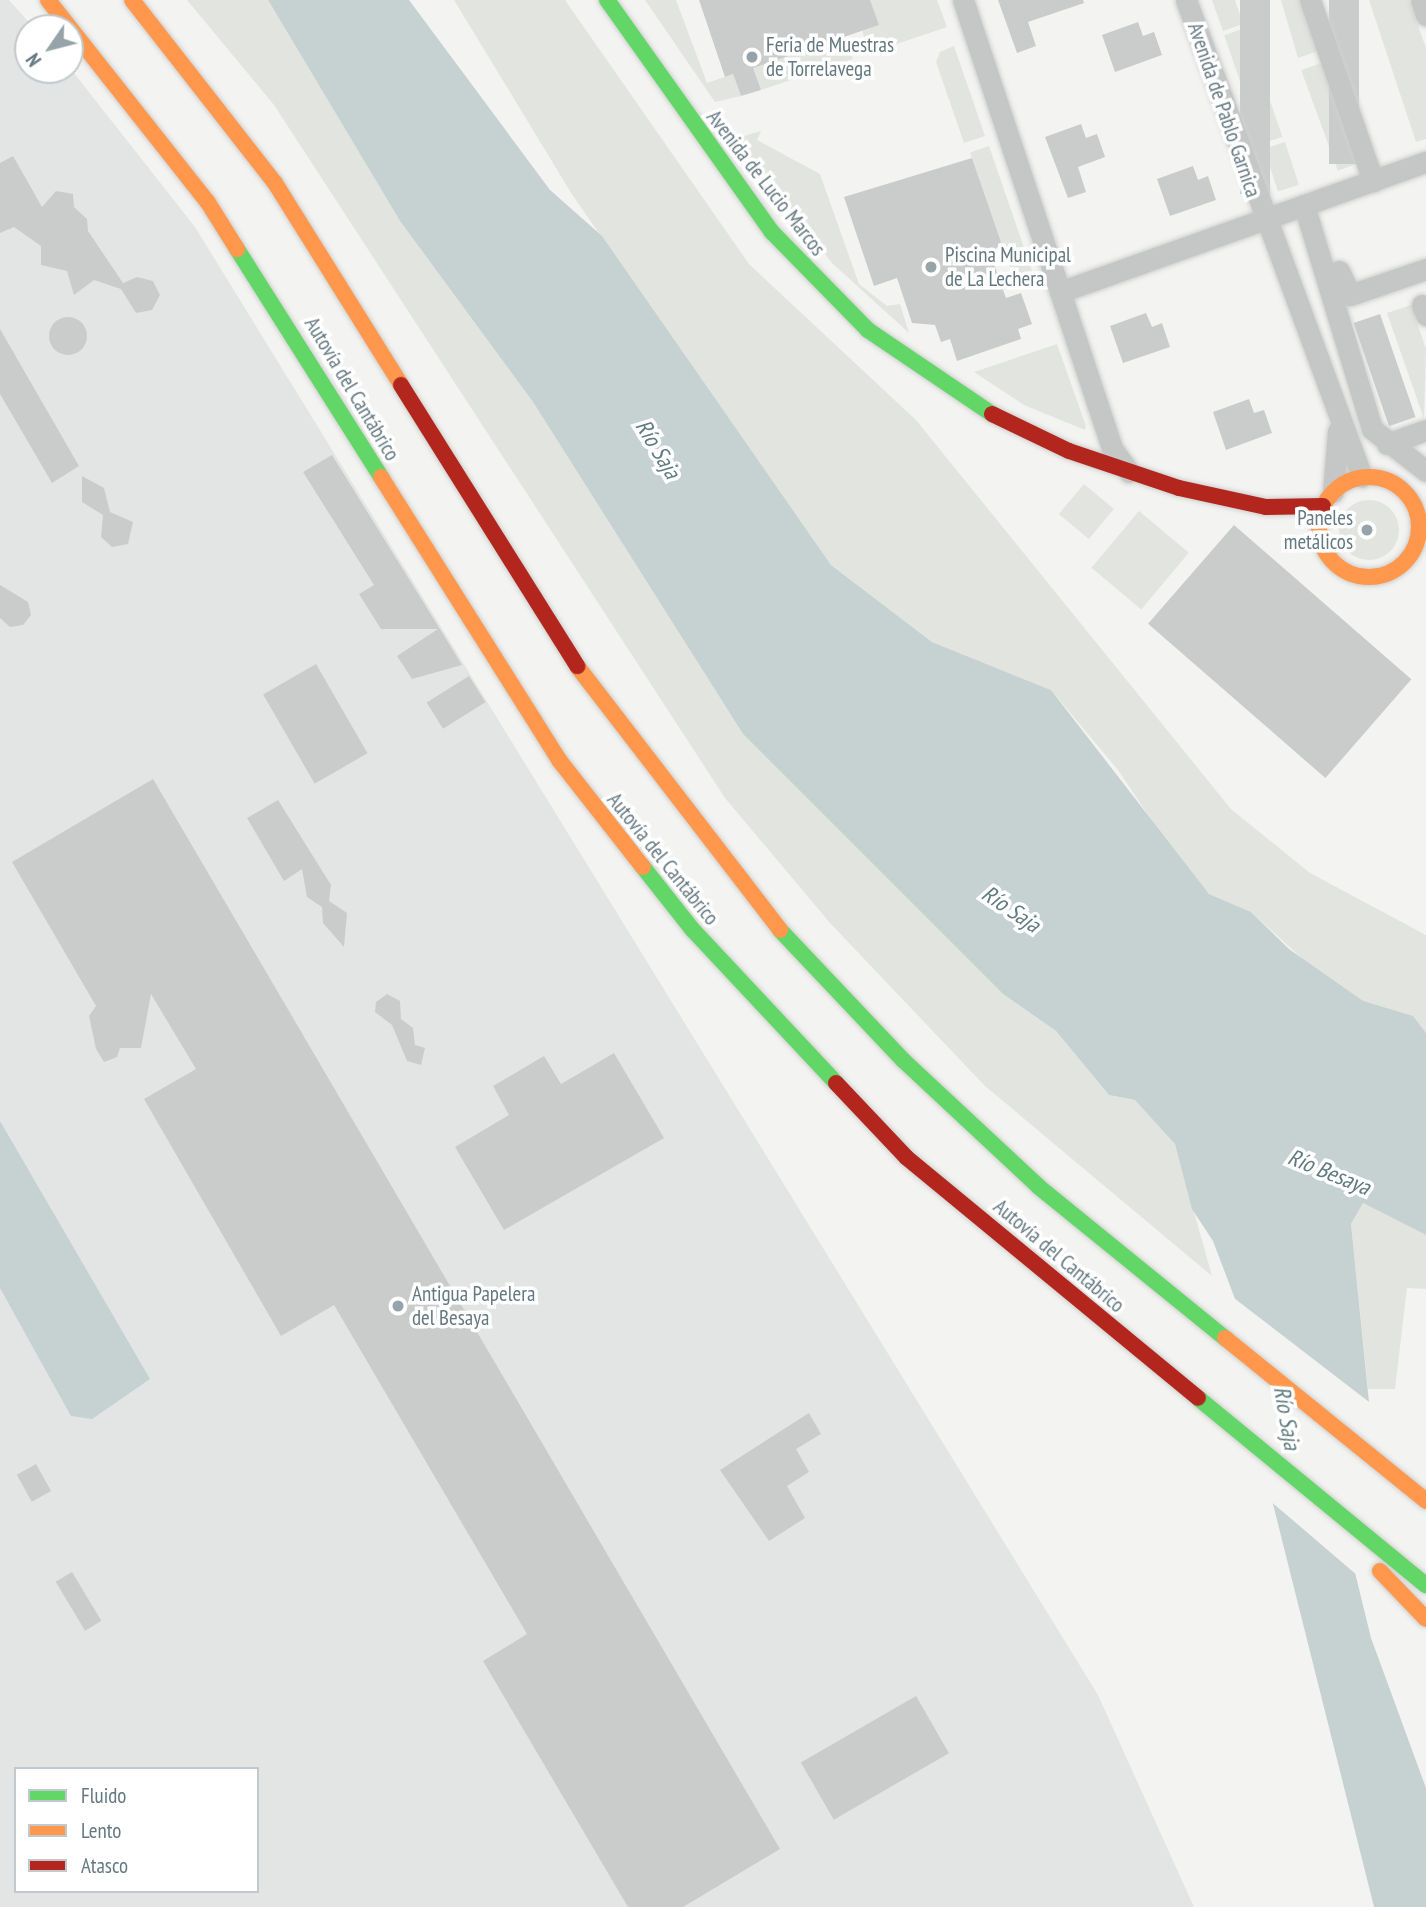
<!DOCTYPE html>
<html>
<head>
<meta charset="utf-8">
<style>
	body { margin:0 }
	#map { position:relative; width:1426px; height:1907px; overflow:hidden; background:#f3f3f1; font-family:"PT Sans Narrow",sans-serif }
	div>[style] { position:absolute }
	.built>* { inset:0; background:#e3e5e4 }
	.green>* { inset:0; background:#e2e5df; transform-origin:0 0 }
	.round { border-radius:50% }
	.water>* { inset:0; background:#c6d1d2 }
	.pier>* { inset:0; background:#f3f3f1 }
	.building>* { inset:0; background:#cacccc; transform-origin:0 0 }
	.roads { filter:drop-shadow(0 0 2px #cfd0cf) drop-shadow(0 0 2px #cfd0cf) }
	.street>* { height:21px; margin:-10.5px; padding:0 10.5px; transform-origin:10.5px; border-radius:10.5px; background:#c5c7c7 }
	.fast>* { height:16px; margin:-8px; padding:0 8px; transform-origin:8px; border-radius:8px; background:#63d668 }
	.slow>* { height:16px; margin:-8px; padding:0 8px; transform-origin:8px; border-radius:8px; background:#ff974d }
	.slow>.ring { margin:-8px; padding:0; box-sizing:content-box; background:none; border:16px solid #ff974d; border-radius:50% }
	.jam>* { height:16px; margin:-8px; padding:0 8px; transform-origin:8px; border-radius:8px; background:#b3261e }
	.dots>* { width:19px; height:19px; translate:-50% -50%; box-sizing:border-box; border:4px solid #fff; border-radius:50% }
	span { translate:-50% -50%; white-space:nowrap; text-align:center; line-height:1.15; -webkit-text-stroke:7px #fff; paint-order:stroke }
	.poi-label { font-size:21px; color:#647881 }
	.left { translate:0 -50%; text-align:left }
	.right { translate:-100% -50%; text-align:right }
	.street-label { font-size:21px; color:#647881 }
	.water-label { font-size:23px; color:#5f7b7f; font-style:italic }
	.legend { position:absolute; left:14px; top:1767px; width:245px; height:126px; box-sizing:border-box; background:#fff; border:2px solid #c1c9cd; margin:0; padding:9px 12px; list-style:none; font-size:21px; color:#647881 }
	.legend li { display:flex; align-items:center; gap:14px; height:35px }
	.legend b { width:35px; border:2px solid #c1c9cd }
	.north { position:absolute; left:14px; top:14px; width:70px; height:70px; box-sizing:border-box; background:#fff; border:2px solid #c1c9cd; border-radius:50%; rotate:235deg; font-size:19px; font-weight:700; line-height:28px; text-align:center; color:#647881 }
	.north::after { content:''; display:block; margin:auto; width:24px; height:32px; background:#96a3a8; clip-path:polygon(50% 0,100% 100%,50% 72%,0 100%) }
</style>
</head>
<body>
<div id="map">
	<div class="built">
		<i style="clip-path:polygon(evenodd,0 0,9px 0,34px 28px,28px 28px,28px 70px,70px 68px,195px 227px,1098px 1695px,1194px 1907px,0 1907px,0 0,16px 1769px,257px 1769px,257px 1891px,16px 1891px,16px 1769px)"></i>
	</div>
	<div class="green">
		<i style="clip-path:polygon(187px 0,268px 0,400px 221px,533px 402px,743px 734px,1003px 994px,1056px 1031px,1109px 1095px,1135px 1100px,1157px 1119px,1175px 1144px,1212px 1276px,985px 1086px,830px 923px,725px 798px,274px 105px)"></i>
		<i style="clip-path:polygon(454px 0,565px 0,749px 264px,916px 420px,1231px 809px,1310px 873px,1426px 935px,1426px 1071px,1251px 912px,1209px 894px,1183px 867px,1118px 770px,1051px 690px,932px 642px,831px 565px,573px 196px)"></i>
		<i style="clip-path:polygon(645px 0,676px 0,707px 83px,845px 36px,853px 59px,761px 90px,734px 77px,741px 96px,715px 102px)"></i>
		<i style="clip-path:polygon(870px 0,937px 0,947px 27px,870px 53px,862px 31px,878px 25px)"></i>
		<i style="clip-path:polygon(1212px 0,1235px 0,1243px 24px,1223px 31px)"></i>
		<i style="clip-path:polygon(1281px 0,1299px 0,1318px 51px,1298px 58px)"></i>
		<i style="clip-path:polygon(1369px 0,1409px 0,1426px 48px,1426px 139px,1416px 142px)"></i>
		<i style="left:1245px;top:28px;width:115px;height:22px;rotate:71deg"></i>
		<i style="clip-path:polygon(954px 46px,985px 136px,964px 143px,936px 62px,940px 52px)"></i>
		<i style="left:1321px;top:63px;width:107px;height:21px;rotate:70deg"></i>
		<i style="clip-path:polygon(761px 131px,757px 140px,820px 174px,859px 284px,887px 306px,900px 304px,909px 333px,833px 264px,737px 146px,740px 137px)"></i>
		<i style="left:1285px;top:142px;width:45px;height:22px;rotate:72deg"></i>
		<i style="left:989px;top:146px;width:142px;height:20px;rotate:71deg"></i>
		<i style="clip-path:polygon(1411px 305px,1426px 349px,1424px 419px,1387px 313px)"></i>
		<i style="clip-path:polygon(1057px 344px,1086px 426px,1085px 430px,1024px 405px,974px 372px)"></i>
		<i style="left:1084px;top:484px;width:39px;height:39px;rotate:40deg"></i>
		<i class="round" style="left:1339px;top:500px;width:60px;height:60px"></i>
		<i style="left:1139px;top:511px;width:65px;height:74px;rotate:40deg"></i>
		<i style="clip-path:polygon(1363px 1203px,1426px 1235px,1426px 1289px,1407px 1288px,1395px 1389px,1368px 1389px,1351px 1224px)"></i>
	</div>
	<div class="water">
		<i style="clip-path:polygon(268px 0,409px 0,550px 190px,602px 236px,831px 565px,932px 642px,1051px 690px,1209px 894px,1251px 912px,1289px 949px,1363px 1001px,1413px 1016px,1426px 1033px,1426px 1235px,1363px 1203px,1351px 1224px,1370px 1412px,1350px 1552px,1371px 1638px,1426px 1788px,1426px 1907px,1374px 1907px,1270px 1492px,1240px 1312px,1213px 1241px,1192px 1209px,1175px 1144px,1135px 1100px,1109px 1095px,1056px 1031px,1003px 994px,743px 734px,533px 402px,400px 221px)"></i>
		<i style="clip-path:polygon(0 1121px,150px 1379px,92px 1419px,71px 1416px,0 1288px)"></i>
	</div>
	<div class="pier">
		<i style="clip-path:polygon(1230px 1295px,1373px 1405px,1373px 1485px,1354px 1553px,1358px 1576px,1268px 1499px,1246px 1347px)"></i>
	</div>
	<div class="building">
		<i style="clip-path:polygon(699px 0,870px 0,879px 25px,753px 68px,761px 90px,741px 96px,733px 74px,725px 77px)"></i>
		<i style="clip-path:polygon(998px 0,1083px 0,1084px 3px,1028px 22px,1036px 46px,1017px 53px)"></i>
		<i style="left:1240px;top:0;width:30px;height:194px"></i>
		<i style="left:1329px;top:0;width:30px;height:164px"></i>
		<i style="clip-path:polygon(1138px 22px,1143px 36px,1154px 32px,1162px 55px,1115px 72px,1102px 35px)"></i>
		<i style="clip-path:polygon(1081px 124px,1086px 138px,1097px 134px,1105px 157px,1078px 167px,1086px 192px,1068px 198px,1045px 137px)"></i>
		<i style="clip-path:polygon(13px 156px,42px 207px,56px 191px,73px 194px,74px 207px,87px 219px,88px 231px,123px 283px,137px 277px,153px 281px,160px 295px,152px 310px,136px 313px,121px 289px,94px 280px,74px 295px,67px 271px,41px 265px,41px 246px,14px 227px,0 233px,0 163px)"></i>
		<i style="clip-path:polygon(972px 158px,1001px 242px,991px 256px,1006px 298px,1021px 293px,1032px 324px,1018px 329px,1021px 339px,957px 361px,950px 339px,941px 342px,935px 325px,912px 323px,897px 278px,874px 286px,844px 197px)"></i>
		<i style="clip-path:polygon(1193px 166px,1198px 180px,1208px 176px,1216px 200px,1170px 216px,1157px 179px)"></i>
		<i style="clip-path:polygon(1146px 313px,1152px 327px,1162px 323px,1170px 347px,1123px 363px,1110px 326px)"></i>
		<i style="left:1380px;top:314px;width:109px;height:28px;rotate:71deg"></i>
		<i class="round" style="left:49px;top:317px;width:38px;height:38px"></i>
		<i style="clip-path:polygon(0 329px,79px 466px,52px 483px,0 394px)"></i>
		<i style="clip-path:polygon(1249px 399px,1254px 413px,1264px 410px,1272px 433px,1226px 450px,1213px 412px)"></i>
		<i style="clip-path:polygon(332px 455px,440px 629px,462px 665px,412px 679px,397px 656px,438px 629px,381px 629px,359px 594px,374px 585px,303px 472px)"></i>
		<i style="clip-path:polygon(82px 476px,104px 488px,110px 512px,133px 522px,128px 544px,112px 547px,101px 537px,103px 515px,82px 502px)"></i>
		<i style="left:1234px;top:525px;width:235px;height:131px;rotate:41deg"></i>
		<i style="clip-path:polygon(0 585px,28px 602px,31px 615px,23px 625px,10px 627px,0 618px)"></i>
		<i style="left:316px;top:664px;width:103px;height:61px;rotate:60deg"></i>
		<i style="left:469px;top:676px;width:31px;height:50px;rotate:58deg"></i>
		<i style="clip-path:polygon(153px 779px,780px 1849px,683px 1907px,628px 1907px,483px 1661px,527px 1634px,334px 1305px,281px 1336px,144px 1099px,196px 1069px,151px 994px,141px 1048px,120px 1048px,117px 1057px,104px 1062px,96px 1049px,89px 1016px,96px 1006px,12px 862px)"></i>
		<i style="clip-path:polygon(278px 800px,331px 885px,329px 901px,347px 913px,344px 947px,323px 923px,322px 907px,307px 897px,302px 869px,284px 881px,247px 818px)"></i>
		<i style="clip-path:polygon(387px 994px,400px 1001px,401px 1019px,413px 1028px,415px 1045px,425px 1048px,421px 1065px,407px 1061px,392px 1025px,375px 1012px,376px 1002px)"></i>
		<i style="clip-path:polygon(614px 1053px,664px 1138px,504px 1230px,455px 1147px,509px 1115px,493px 1086px,544px 1056px,561px 1084px)"></i>
		<i style="clip-path:polygon(809px 1413px,821px 1434px,796px 1449px,809px 1472px,787px 1486px,805px 1518px,769px 1541px,720px 1470px)"></i>
		<i style="left:36px;top:1464px;width:31px;height:22px;rotate:61deg"></i>
		<i style="left:72px;top:1572px;width:57px;height:19px;rotate:59deg"></i>
		<i style="left:916px;top:1696px;width:66px;height:133px;rotate:60deg"></i>
	</div>
	<div class="roads">
		<div class="street">
			<i style="left:963px;top:0;width:474px;rotate:71.6deg"></i>
			<i style="left:1113px;top:450px;width:27px;rotate:54deg"></i>
			<i style="left:1186px;top:0;width:508px;rotate:69.75deg"></i>
			<i style="left:1310px;top:0;width:192px;rotate:70.8deg"></i>
			<i style="left:1421px;top:0;width:16px;rotate:72deg"></i>
			<i style="left:1304px;top:205px;width:234px;rotate:73.1deg"></i>
			<i style="left:1372px;top:429px;width:68px;rotate:37.9deg"></i>
			<i style="left:1339px;top:271px;width:26px;rotate:65deg"></i>
			<i style="left:1350px;top:295px;width:80px;rotate:-18.9deg"></i>
			<i style="left:1060px;top:292px;width:388px;rotate:-19.6deg"></i>
			<i style="left:1422px;top:305px;width:11px;rotate:68deg"></i>
			<i style="left:1387px;top:444px;width:41px;rotate:-19.7deg"></i>
			<i style="left:1333px;top:492px;width:61px;rotate:-85.3deg"></i>
		</div>
		<div class="fast">
			<i style="left:607px;top:0;width:285px;rotate:54.6deg"></i>
			<i style="left:772px;top:232px;width:137px;rotate:45.6deg"></i>
			<i style="left:868px;top:330px;width:150px;rotate:34.1deg"></i>
			<i style="left:237px;top:249px;width:270px;rotate:57.7deg"></i>
			<i style="left:643px;top:867px;width:79px;rotate:51.7deg"></i>
			<i style="left:692px;top:929px;width:211px;rotate:46.9deg"></i>
			<i style="left:780px;top:930px;width:180px;rotate:46.6deg"></i>
			<i style="left:904px;top:1061px;width:185px;rotate:43deg"></i>
			<i style="left:1039px;top:1187px;width:240px;rotate:39.1deg"></i>
			<i style="left:1198px;top:1398px;width:295px;rotate:39.4deg"></i>
		</div>
		<div class="slow">
			<i style="left:48px;top:0;width:256px;rotate:51.7deg"></i>
			<i style="left:207px;top:201px;width:57px;rotate:58deg"></i>
			<i style="left:132px;top:0;width:232px;rotate:52deg"></i>
			<i style="left:275px;top:183px;width:238px;rotate:58deg"></i>
			<i style="left:381px;top:477px;width:334px;rotate:57.8deg"></i>
			<i style="left:559px;top:760px;width:136px;rotate:51.9deg"></i>
			<i class="ring" style="left:1319px;top:477px;width:84px;height:84px"></i>
			<i style="left:577px;top:666px;width:333px;rotate:52.4deg"></i>
			<i style="left:1225px;top:1338px;width:259px;rotate:39deg"></i>
			<i style="left:1380px;top:1571px;width:66px;rotate:46.2deg"></i>
		</div>
		<div class="jam">
			<i style="left:401px;top:385px;width:332px;rotate:57.9deg"></i>
			<i style="left:992px;top:414px;width:85px;rotate:25.7deg"></i>
			<i style="left:1069px;top:451px;width:116px;rotate:18.6deg"></i>
			<i style="left:1179px;top:488px;width:89px;rotate:12.3deg"></i>
			<i style="left:1266px;top:507px;width:57px;rotate:-1deg"></i>
			<i style="left:836px;top:1083px;width:103px;rotate:46.6deg"></i>
			<i style="left:907px;top:1158px;width:377px;rotate:39.5deg"></i>
		</div>
	</div>
	<div class="dots">
		<i style="left:752px;top:57px;background:#96a3a8"></i>
		<i style="left:931px;top:267px;background:#96a3a8"></i>
		<i style="left:1367px;top:530px;background:#96a3a8"></i>
		<i style="left:398px;top:1306px;background:#96a3a8"></i>
	</div>
	<div class="poi-label">
		<span class="left" style="left:766px;top:57px">Feria de Muestras<br>de Torrelavega</span>
		<span class="left" style="left:945px;top:267px">Piscina Municipal<br>de La Lechera</span>
		<span class="right" style="left:1353px;top:530px">Paneles<br>metálicos</span>
		<span class="left" style="left:412px;top:1306px">Antigua Papelera<br>del Besaya</span>
	</div>
	<div class="street-label">
		<span style="left:1224px;top:110px;rotate:71deg">Avenida de Pablo Garnica</span>
		<span style="left:766px;top:183px;rotate:52deg">Avenida de Lucio Marcos</span>
		<span style="left:352px;top:389px;rotate:59deg">Autovía del Cantábrico</span>
		<span style="left:663px;top:859px;rotate:51deg">Autovía del Cantábrico</span>
		<span style="left:1059px;top:1256px;rotate:40deg">Autovía del Cantábrico</span>
	</div>
	<div class="water-label">
		<span style="left:658px;top:449px;rotate:59deg">Río Saja</span>
		<span style="left:1011px;top:909px;rotate:34deg">Río Saja</span>
		<span style="left:1329px;top:1172px;rotate:22deg">Río Besaya</span>
		<span style="left:1287px;top:1418px;rotate:80deg">Río Saja</span>
	</div>
	<ul class="legend">
	<li><b style="height:9px;background:#63d668"></b>Fluido</li>
	<li><b style="height:9px;background:#ff974d"></b>Lento</li>
	<li><b style="height:9px;background:#b3261e"></b>Atasco</li>
	</ul>
	<div class="north">N</div>
</div>
</body>
</html>
